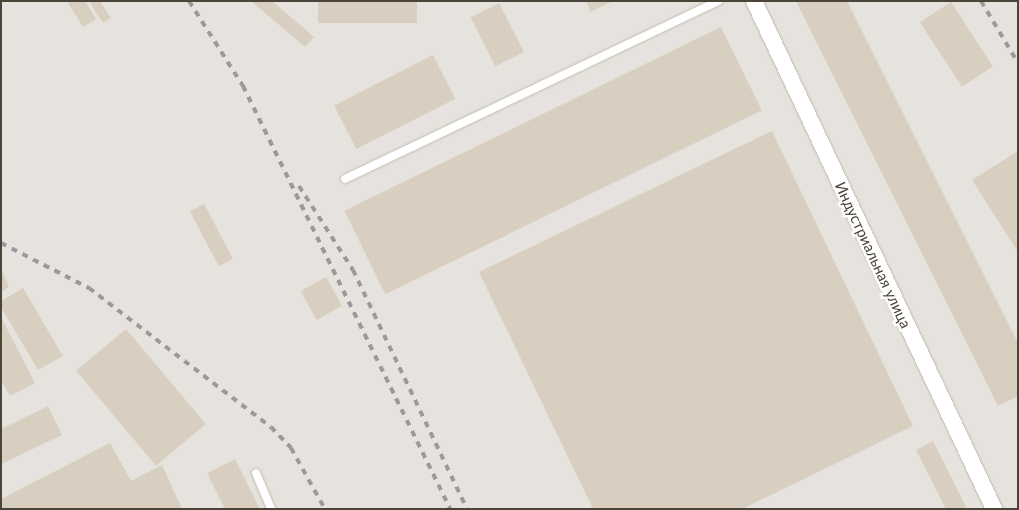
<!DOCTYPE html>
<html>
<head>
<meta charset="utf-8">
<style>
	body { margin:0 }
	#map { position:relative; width:1019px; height:510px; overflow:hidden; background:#f6f3ec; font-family:Lato,sans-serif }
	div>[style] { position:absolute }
	.industrial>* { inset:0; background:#e6e2dd; transform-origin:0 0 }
	.building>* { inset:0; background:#d8cfc1; transform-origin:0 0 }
	.roads { filter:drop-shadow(0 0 1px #c2bbae) drop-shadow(0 0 1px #c2bbae) }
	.service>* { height:8px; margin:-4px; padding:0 4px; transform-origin:4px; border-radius:4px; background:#fff }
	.minor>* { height:16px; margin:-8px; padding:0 8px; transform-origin:8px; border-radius:8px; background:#fff }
	.rail>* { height:4px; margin-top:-2px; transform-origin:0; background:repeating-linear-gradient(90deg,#9a9a9a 0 6px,transparent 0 12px) }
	span { translate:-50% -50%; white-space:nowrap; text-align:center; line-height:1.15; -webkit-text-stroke:5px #fff; paint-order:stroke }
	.street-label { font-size:15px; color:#4b4439 }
	.frame { position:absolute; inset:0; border:2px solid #4b4439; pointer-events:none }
</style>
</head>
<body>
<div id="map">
	<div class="industrial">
		<i style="left:1px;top:1px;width:1017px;height:508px"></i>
	</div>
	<div class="building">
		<i style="clip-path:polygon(67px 1px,85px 1px,96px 19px,83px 27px)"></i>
		<i style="clip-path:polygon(89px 1px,100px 1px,111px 18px,103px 23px)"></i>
		<i style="clip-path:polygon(251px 1px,272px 1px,314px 37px,305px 47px)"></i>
		<i style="left:318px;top:1px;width:99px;height:22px"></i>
		<i style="clip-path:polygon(586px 1px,613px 1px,591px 12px)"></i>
		<i style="clip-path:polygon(796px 1px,847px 1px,1018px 343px,1018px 396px,998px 406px)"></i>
		<i style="left:951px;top:2px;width:77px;height:37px;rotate:57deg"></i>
		<i style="left:499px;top:3px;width:55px;height:32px;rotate:63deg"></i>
		<i style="left:721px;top:27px;width:93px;height:419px;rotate:64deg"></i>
		<i style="left:433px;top:55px;width:49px;height:111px;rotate:63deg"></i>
		<i style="clip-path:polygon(772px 131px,913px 426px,742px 509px,593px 509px,479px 272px)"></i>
		<i style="clip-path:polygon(1018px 151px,1018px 252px,972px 180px)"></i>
		<i style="left:204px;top:204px;width:62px;height:16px;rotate:62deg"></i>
		<i style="clip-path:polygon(1px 268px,9px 287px,1px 292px)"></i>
		<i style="left:326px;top:277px;width:33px;height:29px;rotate:61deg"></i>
		<i style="clip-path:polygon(23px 288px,63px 356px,38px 370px,1px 307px,1px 301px)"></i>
		<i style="clip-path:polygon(1px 317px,35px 383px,10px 396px,1px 380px)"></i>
		<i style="left:126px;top:329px;width:124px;height:65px;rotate:50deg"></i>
		<i style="clip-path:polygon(48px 406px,62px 435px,1px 464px,1px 429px)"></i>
		<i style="clip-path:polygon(933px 441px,967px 509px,946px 509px,916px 450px)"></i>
		<i style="clip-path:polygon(110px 443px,131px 481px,162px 465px,182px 509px,1px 509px,1px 499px)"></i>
		<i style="clip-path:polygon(235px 459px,260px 509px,225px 509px,207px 473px)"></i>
	</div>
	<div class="roads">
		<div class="service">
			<i style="left:345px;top:179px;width:414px;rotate:-25.5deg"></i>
			<i style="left:256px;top:473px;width:39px;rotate:67deg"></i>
		</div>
		<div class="minor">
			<i style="left:754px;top:1px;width:562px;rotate:64.71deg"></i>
		</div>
	</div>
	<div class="rail">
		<i style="left:189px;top:1px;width:101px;rotate:57.6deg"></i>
		<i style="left:243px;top:86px;width:471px;rotate:63.9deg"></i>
		<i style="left:981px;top:1px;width:72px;rotate:59.2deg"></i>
		<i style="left:299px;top:186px;width:100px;rotate:57.3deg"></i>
		<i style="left:353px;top:270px;width:265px;rotate:64.5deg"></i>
		<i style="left:1px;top:243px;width:99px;rotate:27.1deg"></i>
		<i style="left:89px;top:288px;width:229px;rotate:37.4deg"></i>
		<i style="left:271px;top:427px;width:29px;rotate:46deg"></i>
		<i style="left:291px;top:448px;width:70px;rotate:60.9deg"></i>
	</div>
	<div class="street-label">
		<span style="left:873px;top:255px;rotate:65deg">Индустриальная улица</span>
	</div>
	<div class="frame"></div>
</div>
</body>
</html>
